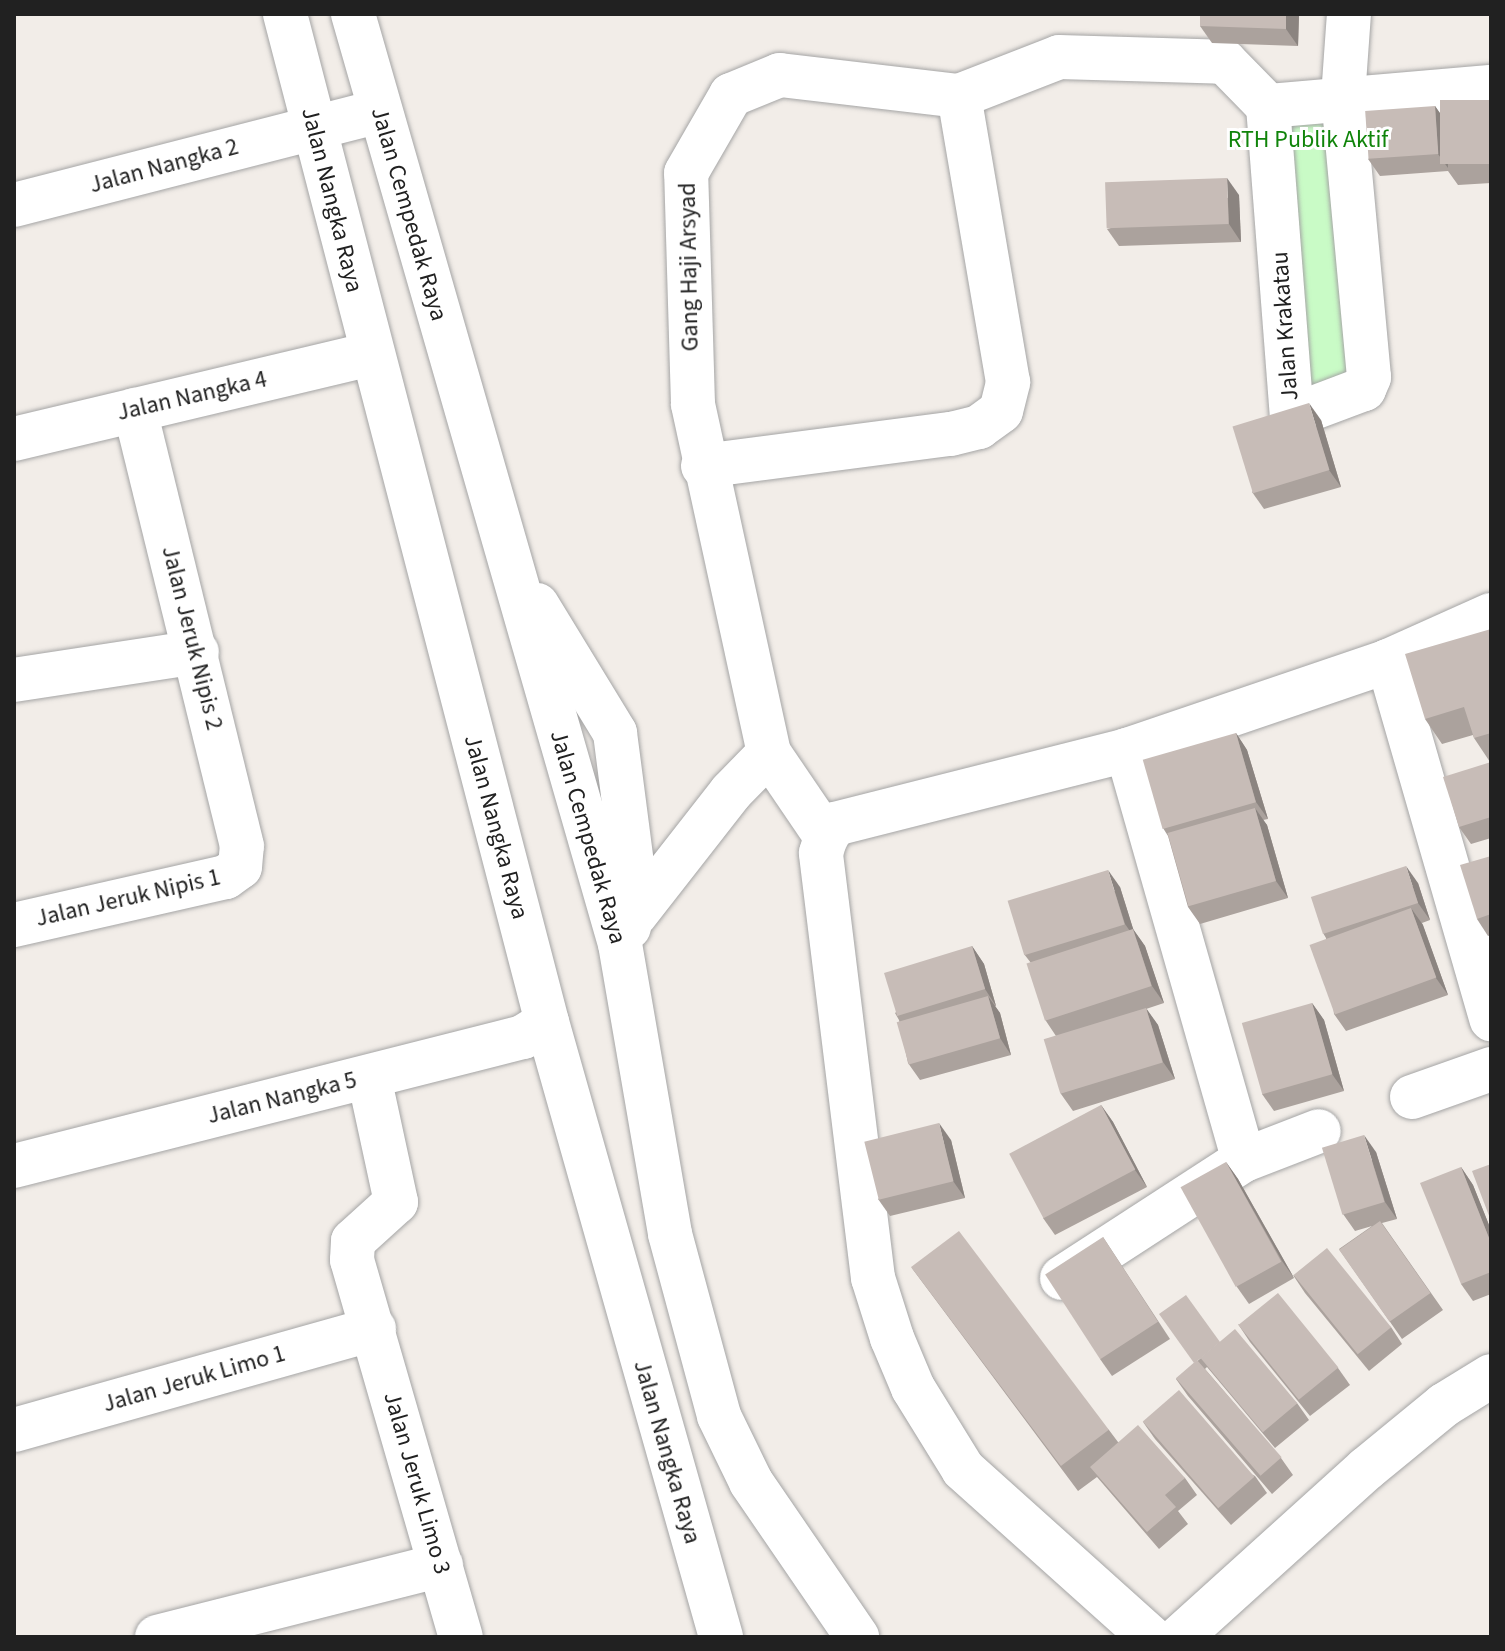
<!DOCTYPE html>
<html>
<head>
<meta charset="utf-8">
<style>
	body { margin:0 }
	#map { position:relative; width:1505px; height:1651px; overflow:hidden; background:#f2ede8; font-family:"Source Sans 3",sans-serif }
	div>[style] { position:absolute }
	.park>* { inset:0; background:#c9fbc6; transform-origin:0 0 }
	.roads { filter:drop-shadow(0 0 2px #a5a5a5) drop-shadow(0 0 2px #a5a5a5) }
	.street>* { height:44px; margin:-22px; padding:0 22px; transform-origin:22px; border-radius:22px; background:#fff }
	.wall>* { inset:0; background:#aba29d }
	.shaded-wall>* { inset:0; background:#8b8480 }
	.building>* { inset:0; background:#c7bcb7; transform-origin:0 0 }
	span { translate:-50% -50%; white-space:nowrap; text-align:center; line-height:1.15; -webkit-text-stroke:6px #fff; paint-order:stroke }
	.park-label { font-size:24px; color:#10840a }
	.street-label { font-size:24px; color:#212121 }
	.frame { position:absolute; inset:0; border:16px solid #212121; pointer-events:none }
</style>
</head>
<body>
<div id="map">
	<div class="park">
		<i style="left:1343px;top:92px;width:298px;height:76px;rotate:86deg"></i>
	</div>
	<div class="roads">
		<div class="street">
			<i style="left:285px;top:14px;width:1041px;rotate:75.43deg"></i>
			<i style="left:547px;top:1022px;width:639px;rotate:74.2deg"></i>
			<i style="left:353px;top:14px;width:968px;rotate:73.98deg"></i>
			<i style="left:620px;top:944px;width:294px;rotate:80.2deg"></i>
			<i style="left:670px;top:1234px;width:188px;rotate:74.9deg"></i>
			<i style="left:719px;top:1416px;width:73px;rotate:64.1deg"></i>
			<i style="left:751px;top:1482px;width:188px;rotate:55.6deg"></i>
			<i style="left:1268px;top:106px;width:311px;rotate:85.6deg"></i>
			<i style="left:1292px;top:416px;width:77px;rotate:-20.6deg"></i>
			<i style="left:1364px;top:389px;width:13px;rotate:-67deg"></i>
			<i style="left:1369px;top:377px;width:281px;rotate:-95.3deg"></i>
			<i style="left:1343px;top:97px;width:83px;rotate:-85.9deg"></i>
			<i style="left:1268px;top:106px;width:224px;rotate:-4.9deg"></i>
			<i style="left:14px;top:205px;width:377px;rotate:-14.4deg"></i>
			<i style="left:14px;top:439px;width:367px;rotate:-13.4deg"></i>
			<i style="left:703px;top:466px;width:250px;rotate:-7.4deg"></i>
			<i style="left:951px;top:434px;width:29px;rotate:-14deg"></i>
			<i style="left:979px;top:427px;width:27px;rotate:-36deg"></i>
			<i style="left:1001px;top:411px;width:30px;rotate:-76deg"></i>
			<i style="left:1008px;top:382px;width:290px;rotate:-99.7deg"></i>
			<i style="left:537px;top:605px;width:150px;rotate:58.6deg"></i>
			<i style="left:615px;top:733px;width:162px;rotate:82.6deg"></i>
			<i style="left:636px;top:894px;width:34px;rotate:102deg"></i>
			<i style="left:1388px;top:661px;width:373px;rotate:73.9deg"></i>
			<i style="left:14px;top:680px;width:185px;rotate:-8.7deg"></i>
			<i style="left:1127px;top:750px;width:426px;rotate:74.1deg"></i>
			<i style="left:769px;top:753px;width:102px;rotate:55.8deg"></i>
			<i style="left:635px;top:915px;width:156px;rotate:-52deg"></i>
			<i style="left:731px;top:792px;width:54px;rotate:-45.7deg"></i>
			<i style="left:769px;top:753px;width:357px;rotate:-102.3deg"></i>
			<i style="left:693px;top:404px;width:231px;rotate:-91.7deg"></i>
			<i style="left:686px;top:173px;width:90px;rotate:-60deg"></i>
			<i style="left:731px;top:95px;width:53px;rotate:-22.2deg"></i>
			<i style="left:780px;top:75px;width:180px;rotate:6.7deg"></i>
			<i style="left:959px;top:96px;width:107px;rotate:-21.3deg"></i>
			<i style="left:1059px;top:57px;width:166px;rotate:1.7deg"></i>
			<i style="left:1225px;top:62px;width:62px;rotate:45.7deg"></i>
			<i style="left:14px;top:925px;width:217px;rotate:-12.8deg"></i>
			<i style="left:226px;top:877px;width:17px;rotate:-36deg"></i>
			<i style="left:240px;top:867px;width:21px;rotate:-85deg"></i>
			<i style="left:242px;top:846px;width:449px;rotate:-103.8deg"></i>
			<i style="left:369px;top:1077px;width:128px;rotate:77.8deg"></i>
			<i style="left:396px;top:1202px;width:58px;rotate:137.8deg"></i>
			<i style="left:353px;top:1241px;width:19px;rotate:93deg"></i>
			<i style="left:352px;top:1260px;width:392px;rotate:73.9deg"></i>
			<i style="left:1412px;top:1097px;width:84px;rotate:-19.5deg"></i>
			<i style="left:14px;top:1166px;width:525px;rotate:-14.22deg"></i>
			<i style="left:523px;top:1037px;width:28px;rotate:-32deg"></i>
			<i style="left:1062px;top:1278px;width:217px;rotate:-33deg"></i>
			<i style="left:1244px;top:1160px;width:80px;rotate:-21.1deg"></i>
			<i style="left:14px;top:1430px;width:374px;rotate:-15.7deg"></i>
			<i style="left:157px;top:1637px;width:293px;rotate:-14.2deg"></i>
			<i style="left:1150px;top:1637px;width:251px;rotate:-138.1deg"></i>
			<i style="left:963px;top:1469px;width:95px;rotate:-121.7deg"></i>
			<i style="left:913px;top:1388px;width:54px;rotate:-112.8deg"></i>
			<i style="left:892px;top:1338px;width:63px;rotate:-107.6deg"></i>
			<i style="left:873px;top:1278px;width:428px;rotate:-97deg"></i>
			<i style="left:821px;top:853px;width:17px;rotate:-73deg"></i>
			<i style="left:826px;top:837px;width:16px;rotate:-55deg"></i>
			<i style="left:835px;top:824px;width:301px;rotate:-14.2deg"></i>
			<i style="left:1127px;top:750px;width:276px;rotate:-18.8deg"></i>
			<i style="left:1388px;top:661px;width:113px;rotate:-24.1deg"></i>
			<i style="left:1180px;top:1637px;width:251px;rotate:-42.1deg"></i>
			<i style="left:1366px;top:1469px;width:101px;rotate:-39.4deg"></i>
			<i style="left:1444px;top:1405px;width:55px;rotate:-31.7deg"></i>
		</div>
	</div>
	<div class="wall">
		<i style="clip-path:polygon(1200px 14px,1299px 14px,1298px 46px,1212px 43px,1200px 26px)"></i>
		<i style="clip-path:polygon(1491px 100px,1491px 183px,1458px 185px,1448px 171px,1380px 176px,1368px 159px,1435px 106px,1441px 115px)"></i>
		<i style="clip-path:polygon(1239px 195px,1241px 242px,1119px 246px,1107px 229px)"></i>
		<i style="clip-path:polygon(1321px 420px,1341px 487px,1264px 509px,1252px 492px)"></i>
		<i style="clip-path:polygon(1491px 629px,1491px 838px,1471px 844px,1459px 827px,1490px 762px,1474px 738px,1473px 735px,1442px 744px,1425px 719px)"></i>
		<i style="clip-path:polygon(1236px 733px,1247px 750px,1268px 819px,1263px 820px,1267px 825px,1288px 898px,1200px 924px,1188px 907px,1168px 836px,1163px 828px)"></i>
		<i style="clip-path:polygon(1491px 856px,1491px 935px,1488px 936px,1477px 919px)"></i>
		<i style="clip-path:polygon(1418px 883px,1430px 920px,1422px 923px,1448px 995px,1346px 1031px,1334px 1014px,1326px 938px,1323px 933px)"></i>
		<i style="clip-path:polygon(1120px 887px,1133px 929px,1145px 946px,1164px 1003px,1146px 1009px,1158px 1025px,1175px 1079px,1073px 1111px,1061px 1094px,1056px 1036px,1046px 1021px,1031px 963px,1024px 954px)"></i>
		<i style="clip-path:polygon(972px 946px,984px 964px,996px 1006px,995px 1006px,1000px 1013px,1011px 1055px,920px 1080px,908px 1063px,899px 1020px,895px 1013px)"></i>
		<i style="clip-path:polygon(1312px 1003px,1324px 1020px,1344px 1091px,1274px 1111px,1262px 1094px)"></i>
		<i style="clip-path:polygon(1101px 1105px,1113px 1122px,1147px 1187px,1055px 1235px,1043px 1218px)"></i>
		<i style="clip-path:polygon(951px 1140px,965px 1198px,890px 1216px,878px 1199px)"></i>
		<i style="clip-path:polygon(1376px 1152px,1397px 1219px,1382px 1223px,1443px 1310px,1402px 1339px,1339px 1249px,1372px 1226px,1355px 1231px,1343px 1214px)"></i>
		<i style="clip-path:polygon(1226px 1162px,1238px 1179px,1294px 1278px,1249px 1304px,1237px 1287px)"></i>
		<i style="clip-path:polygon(1461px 1167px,1473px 1185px,1491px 1230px,1491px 1294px,1473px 1301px,1461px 1284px)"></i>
		<i style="clip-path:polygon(1103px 1237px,1170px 1339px,1112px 1376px,1100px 1359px)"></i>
		<i style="clip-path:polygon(911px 1267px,1109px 1430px,1118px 1442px,1185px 1478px,1197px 1495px,1178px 1511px,1188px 1524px,1159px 1549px,1097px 1477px,1078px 1491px)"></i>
		<i style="clip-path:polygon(1293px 1275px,1391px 1327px,1402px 1344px,1369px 1371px,1305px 1293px)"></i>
		<i style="clip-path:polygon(1238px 1324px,1338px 1368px,1350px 1385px,1310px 1416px,1250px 1342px)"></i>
		<i style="clip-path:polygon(1220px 1342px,1297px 1403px,1309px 1420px,1275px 1448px,1207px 1367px,1205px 1369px,1281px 1458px,1293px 1475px,1272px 1494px,1188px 1396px,1176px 1379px)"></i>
		<i style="clip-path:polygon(1143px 1422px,1255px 1476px,1267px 1493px,1231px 1525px,1155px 1439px)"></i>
	</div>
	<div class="shaded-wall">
		<i style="clip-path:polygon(1286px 14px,1299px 14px,1298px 46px,1286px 29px)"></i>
		<i style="clip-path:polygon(1435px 106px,1447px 123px,1448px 168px,1438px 154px)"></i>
		<i style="clip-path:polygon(1227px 178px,1239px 195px,1241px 242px,1229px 224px)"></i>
		<i style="clip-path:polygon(1309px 403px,1321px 420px,1341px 487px,1329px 470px)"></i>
		<i style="clip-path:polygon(1236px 733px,1247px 750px,1268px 819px,1256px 802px)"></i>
		<i style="clip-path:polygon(1255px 808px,1267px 825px,1288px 898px,1276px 881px)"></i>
		<i style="clip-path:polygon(1406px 866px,1418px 883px,1430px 920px,1418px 903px)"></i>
		<i style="clip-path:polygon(1108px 870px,1120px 887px,1137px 941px,1125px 924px)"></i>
		<i style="clip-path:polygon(1411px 908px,1423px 925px,1448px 995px,1436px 978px)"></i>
		<i style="clip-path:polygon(1133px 929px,1145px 946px,1164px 1003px,1152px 986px)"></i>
		<i style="clip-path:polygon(972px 946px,984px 964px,996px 1006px,985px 989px)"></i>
		<i style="clip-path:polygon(988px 996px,1000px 1013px,1011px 1055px,1000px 1038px)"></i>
		<i style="clip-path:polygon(1312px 1003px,1324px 1020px,1344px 1091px,1332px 1074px)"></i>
		<i style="clip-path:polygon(1146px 1008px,1158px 1025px,1175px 1079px,1163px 1062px)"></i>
		<i style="clip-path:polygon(1101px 1105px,1113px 1122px,1147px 1187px,1135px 1170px)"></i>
		<i style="clip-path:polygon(939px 1123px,951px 1140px,965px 1198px,953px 1181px)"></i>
		<i style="clip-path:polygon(1364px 1135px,1376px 1152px,1397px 1219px,1385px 1202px)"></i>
		<i style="clip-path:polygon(1226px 1162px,1238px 1179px,1294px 1278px,1282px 1261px)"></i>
		<i style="clip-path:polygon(1461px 1167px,1473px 1185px,1491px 1230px,1491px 1243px)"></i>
	</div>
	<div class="building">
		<i style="clip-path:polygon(1200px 14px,1286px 14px,1286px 29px,1200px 26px)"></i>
		<i style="left:1491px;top:100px;width:64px;height:51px;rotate:90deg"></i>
		<i style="left:1435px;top:106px;width:48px;height:70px;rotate:86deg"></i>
		<i style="left:1227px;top:178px;width:46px;height:122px;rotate:88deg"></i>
		<i style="left:1309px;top:403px;width:70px;height:80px;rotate:73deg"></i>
		<i style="clip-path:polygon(1491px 629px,1491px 733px,1474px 738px,1464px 707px,1425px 719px,1405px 654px)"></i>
		<i style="left:1236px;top:733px;width:72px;height:97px;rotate:74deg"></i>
		<i style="clip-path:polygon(1491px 762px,1491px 817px,1459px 827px,1443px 777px)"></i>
		<i style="left:1255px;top:808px;width:76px;height:91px;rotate:74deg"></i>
		<i style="clip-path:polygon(1491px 856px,1491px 914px,1477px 919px,1460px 865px)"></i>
		<i style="left:1406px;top:866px;width:39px;height:100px;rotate:72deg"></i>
		<i style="left:1108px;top:870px;width:57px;height:105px;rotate:73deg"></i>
		<i style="left:1411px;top:908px;width:74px;height:108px;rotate:70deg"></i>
		<i style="left:1133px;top:929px;width:60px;height:112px;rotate:72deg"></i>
		<i style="left:972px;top:946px;width:45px;height:92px;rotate:73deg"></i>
		<i style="left:988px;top:996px;width:44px;height:95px;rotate:74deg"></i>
		<i style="left:1312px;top:1003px;width:74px;height:73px;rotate:74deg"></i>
		<i style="left:1146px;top:1008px;width:57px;height:107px;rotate:73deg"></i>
		<i style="left:1101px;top:1105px;width:73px;height:104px;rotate:62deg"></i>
		<i style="left:939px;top:1123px;width:60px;height:77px;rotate:76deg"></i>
		<i style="left:1364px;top:1135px;width:70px;height:44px;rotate:73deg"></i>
		<i style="left:1226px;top:1162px;width:114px;height:52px;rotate:61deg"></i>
		<i style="clip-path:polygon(1491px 1164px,1491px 1221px,1472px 1171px)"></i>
		<i style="clip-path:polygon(1461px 1167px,1491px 1243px,1491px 1272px,1461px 1284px,1420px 1183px)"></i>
		<i style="left:1380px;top:1221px;width:88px;height:50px;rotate:55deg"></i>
		<i style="left:959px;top:1231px;width:249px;height:60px;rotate:53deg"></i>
		<i style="left:1103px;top:1237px;width:101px;height:69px;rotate:57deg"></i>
		<i style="left:1327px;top:1248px;width:102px;height:43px;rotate:51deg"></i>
		<i style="left:1278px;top:1293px;width:96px;height:51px;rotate:51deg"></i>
		<i style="clip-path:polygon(1186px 1295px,1220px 1342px,1201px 1358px,1194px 1363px,1159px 1314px)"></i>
		<i style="left:1235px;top:1329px;width:97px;height:45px;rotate:50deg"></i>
		<i style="left:1197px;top:1360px;width:129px;height:28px;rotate:49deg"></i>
		<i style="left:1179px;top:1390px;width:115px;height:48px;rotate:49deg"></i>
		<i style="clip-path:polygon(1138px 1425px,1185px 1478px,1165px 1495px,1176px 1507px,1147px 1532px,1090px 1467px)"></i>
	</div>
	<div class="park-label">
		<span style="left:1308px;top:140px">RTH Publik Aktif</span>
	</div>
	<div class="street-label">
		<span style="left:164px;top:166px;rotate:-15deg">Jalan Nangka 2</span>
		<span style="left:332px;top:200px;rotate:76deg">Jalan Nangka Raya</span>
		<span style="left:409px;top:214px;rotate:74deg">Jalan Cempedak Raya</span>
		<span style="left:689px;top:267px;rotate:-91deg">Gang Haji Arsyad</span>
		<span style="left:1285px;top:326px;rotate:-94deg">Jalan Krakatau</span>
		<span style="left:192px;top:396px;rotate:-13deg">Jalan Nangka 4</span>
		<span style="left:192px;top:638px;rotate:76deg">Jalan Jeruk Nipis 2</span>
		<span style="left:496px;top:827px;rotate:75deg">Jalan Nangka Raya</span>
		<span style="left:588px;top:837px;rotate:74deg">Jalan Cempedak Raya</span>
		<span style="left:128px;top:898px;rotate:-13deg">Jalan Jeruk Nipis 1</span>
		<span style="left:282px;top:1098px;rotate:-14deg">Jalan Nangka 5</span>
		<span style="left:194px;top:1379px;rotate:-16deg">Jalan Jeruk Limo 1</span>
		<span style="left:667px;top:1452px;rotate:74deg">Jalan Nangka Raya</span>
		<span style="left:417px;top:1483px;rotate:74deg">Jalan Jeruk Limo 3</span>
	</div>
	<div class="frame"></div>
</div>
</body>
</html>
